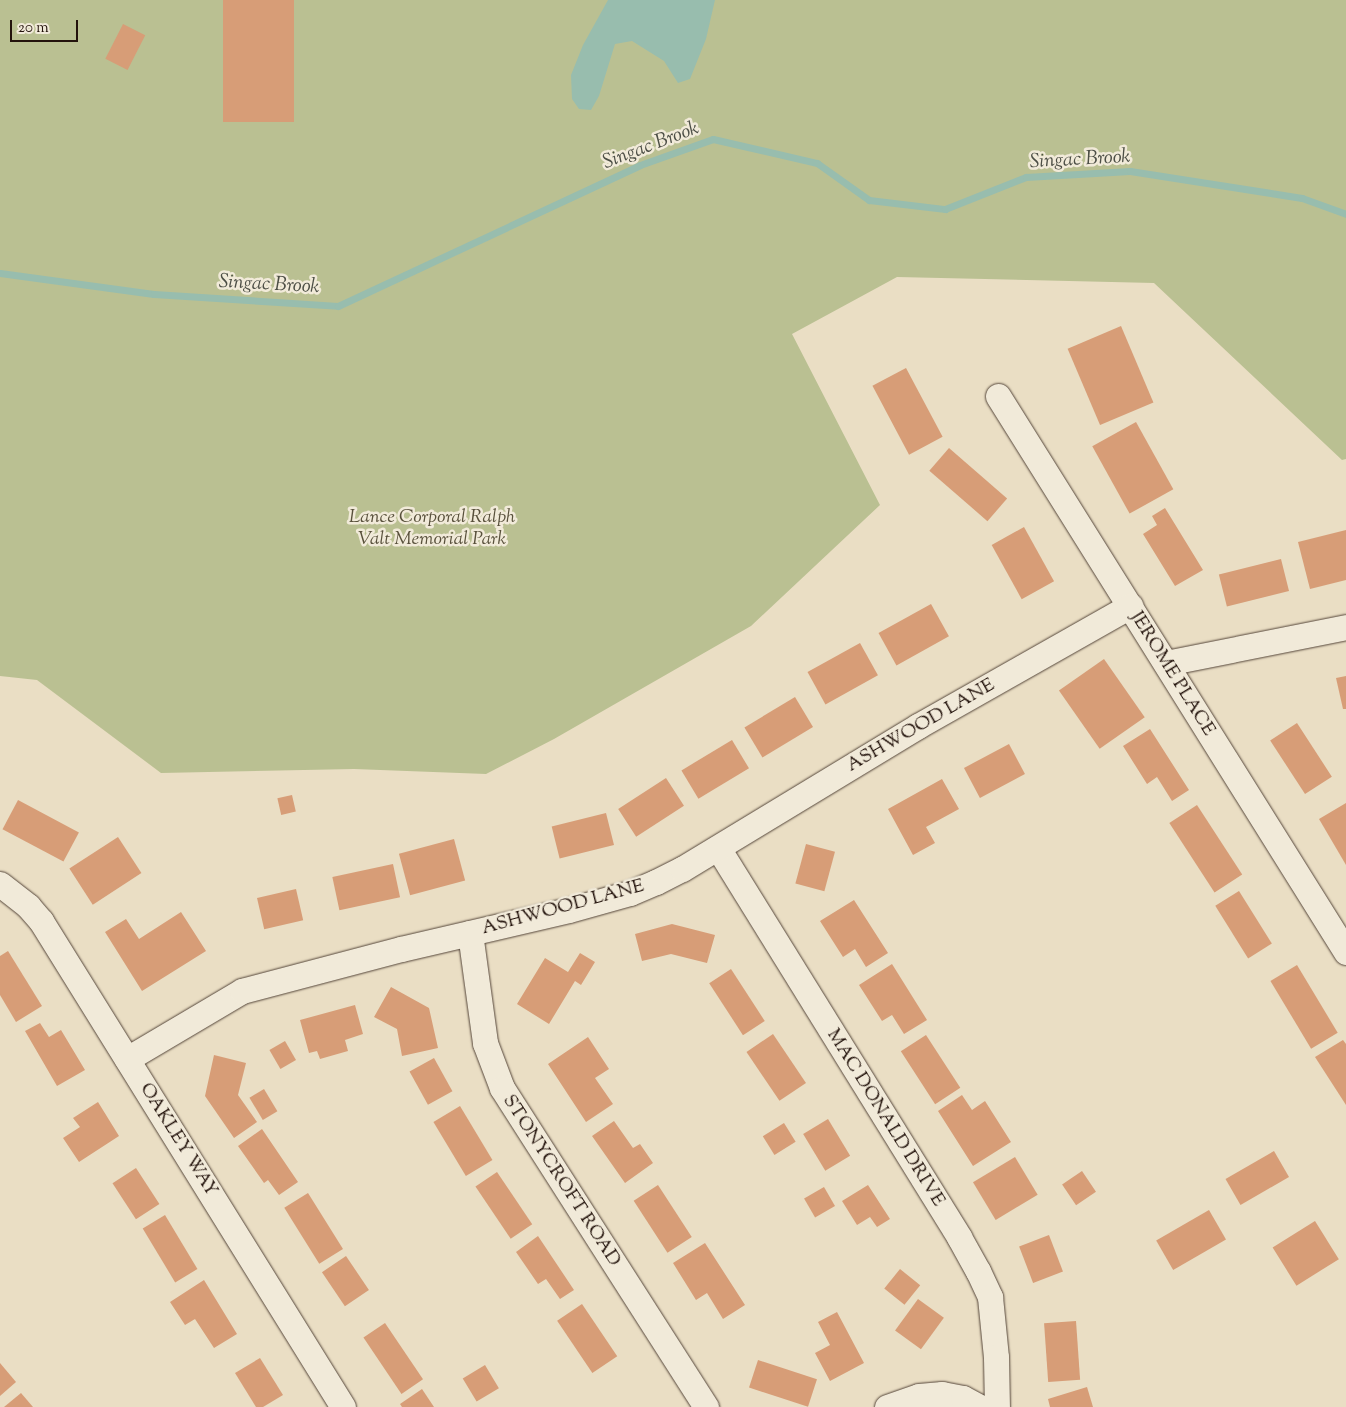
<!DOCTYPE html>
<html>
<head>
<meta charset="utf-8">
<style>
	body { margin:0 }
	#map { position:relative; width:1346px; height:1407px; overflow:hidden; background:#eadec4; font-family:"Sorts Mill Goudy",serif }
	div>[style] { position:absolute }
	.green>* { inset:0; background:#bac092 }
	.water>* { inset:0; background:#98bdae }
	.stream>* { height:7px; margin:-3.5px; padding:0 3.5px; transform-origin:3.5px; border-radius:3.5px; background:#98bdae }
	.building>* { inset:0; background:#d79d77; transform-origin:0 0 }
	.roads { filter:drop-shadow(0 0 1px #55463a) drop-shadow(0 0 1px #55463a) }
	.minor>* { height:25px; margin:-12.5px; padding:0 12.5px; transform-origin:12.5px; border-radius:12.5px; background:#f1ead9 }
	span { translate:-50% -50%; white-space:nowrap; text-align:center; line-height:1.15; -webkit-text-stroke:5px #f1ead9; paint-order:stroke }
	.park-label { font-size:19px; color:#58503b; font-style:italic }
	.street-label { font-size:19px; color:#23130c }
	.water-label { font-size:20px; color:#4c4e45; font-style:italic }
	.scale { position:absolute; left:10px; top:20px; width:68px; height:22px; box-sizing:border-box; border:2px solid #23130c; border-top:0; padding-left:6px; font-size:15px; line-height:18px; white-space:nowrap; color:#23130c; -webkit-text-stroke:4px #f1ead9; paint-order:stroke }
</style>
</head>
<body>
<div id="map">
	<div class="green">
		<i style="clip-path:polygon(0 0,1346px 0,1346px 459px,1342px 460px,1154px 283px,897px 277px,792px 334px,880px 505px,751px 626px,554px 739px,486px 774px,354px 769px,161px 773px,37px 680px,0 676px)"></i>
	</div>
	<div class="water">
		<i style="clip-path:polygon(608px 0,715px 0,706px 39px,690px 79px,678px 83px,664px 61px,632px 41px,615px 44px,599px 96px,591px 110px,579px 109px,572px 99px,571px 75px,583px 45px)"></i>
	</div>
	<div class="stream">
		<i style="left:0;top:273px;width:155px;rotate:7.8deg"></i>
		<i style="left:154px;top:294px;width:184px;rotate:3.7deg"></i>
		<i style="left:338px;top:306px;width:333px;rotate:-25deg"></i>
		<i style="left:640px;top:165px;width:77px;rotate:-19.6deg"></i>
		<i style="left:713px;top:139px;width:107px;rotate:13deg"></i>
		<i style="left:817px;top:163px;width:64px;rotate:35.4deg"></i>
		<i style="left:869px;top:200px;width:77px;rotate:6.8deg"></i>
		<i style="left:945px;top:209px;width:87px;rotate:-21.6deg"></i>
		<i style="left:1026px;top:177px;width:104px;rotate:-3.3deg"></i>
		<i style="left:1130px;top:171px;width:174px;rotate:8.9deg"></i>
		<i style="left:1302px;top:198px;width:47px;rotate:20deg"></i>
	</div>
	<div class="building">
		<i style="left:223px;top:0;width:71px;height:122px"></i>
		<i style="left:123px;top:24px;width:25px;height:39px;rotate:27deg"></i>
		<i style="left:1121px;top:326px;width:83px;height:58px;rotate:67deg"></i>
		<i style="left:906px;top:368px;width:78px;height:38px;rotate:62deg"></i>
		<i style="left:1136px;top:422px;width:77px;height:50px;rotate:61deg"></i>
		<i style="left:949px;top:448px;width:77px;height:30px;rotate:41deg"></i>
		<i style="clip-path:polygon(1165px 508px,1203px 570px,1175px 586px,1143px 534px,1157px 525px,1152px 516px)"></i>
		<i style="left:1024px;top:527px;width:62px;height:37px;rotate:61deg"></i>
		<i style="clip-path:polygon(1346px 530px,1346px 580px,1310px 589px,1298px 542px)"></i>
		<i style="left:1281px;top:559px;width:33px;height:64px;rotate:76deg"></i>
		<i style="left:931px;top:604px;width:37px;height:60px;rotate:61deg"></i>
		<i style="left:860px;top:643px;width:37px;height:60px;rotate:61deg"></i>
		<i style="left:1104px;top:659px;width:71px;height:55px;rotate:55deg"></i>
		<i style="clip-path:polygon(1346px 676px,1346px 709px,1343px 709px,1336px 678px)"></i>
		<i style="left:795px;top:697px;width:35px;height:59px;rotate:59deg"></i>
		<i style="left:1297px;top:723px;width:64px;height:32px;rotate:57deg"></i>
		<i style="clip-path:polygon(1150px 729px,1189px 790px,1172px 801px,1157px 777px,1147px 784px,1123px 746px)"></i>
		<i style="left:732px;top:740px;width:33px;height:59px;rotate:59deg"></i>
		<i style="left:1009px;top:744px;width:34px;height:51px;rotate:62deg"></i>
		<i style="left:666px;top:778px;width:33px;height:57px;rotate:57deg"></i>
		<i style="clip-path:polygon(942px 779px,959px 809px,926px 827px,935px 843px,913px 855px,888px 809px)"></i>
		<i style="left:292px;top:795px;width:17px;height:15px;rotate:77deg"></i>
		<i style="left:18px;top:800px;width:69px;height:33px;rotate:28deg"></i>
		<i style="clip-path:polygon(1346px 803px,1346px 865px,1319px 819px)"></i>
		<i style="left:1197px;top:805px;width:83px;height:33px;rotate:57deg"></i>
		<i style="left:606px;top:813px;width:33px;height:56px;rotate:76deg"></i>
		<i style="left:118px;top:837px;width:43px;height:58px;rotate:57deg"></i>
		<i style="left:454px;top:839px;width:43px;height:57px;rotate:75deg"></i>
		<i style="left:806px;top:844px;width:30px;height:41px;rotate:15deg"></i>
		<i style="left:393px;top:864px;width:34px;height:62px;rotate:78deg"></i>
		<i style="left:296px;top:889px;width:32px;height:40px;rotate:77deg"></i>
		<i style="left:1239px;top:891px;width:62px;height:28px;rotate:58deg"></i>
		<i style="clip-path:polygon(854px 900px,888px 953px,866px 967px,855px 949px,843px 957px,820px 921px)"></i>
		<i style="clip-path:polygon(181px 912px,206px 951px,142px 991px,105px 932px,126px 919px,139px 939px)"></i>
		<i style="clip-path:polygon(672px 924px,715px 935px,707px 963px,671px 954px,642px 961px,635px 934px)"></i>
		<i style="clip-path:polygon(8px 951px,42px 1006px,16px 1022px,0 995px,0 956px)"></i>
		<i style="clip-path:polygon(580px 953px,595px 962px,581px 985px,575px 981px,549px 1024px,517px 1004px,545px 958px,568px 972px)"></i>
		<i style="clip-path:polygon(892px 964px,927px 1020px,904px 1034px,892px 1015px,882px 1021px,859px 985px)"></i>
		<i style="left:1297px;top:965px;width:79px;height:31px;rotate:59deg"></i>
		<i style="left:731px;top:969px;width:62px;height:26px;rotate:57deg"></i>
		<i style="clip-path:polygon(391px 987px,429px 1008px,438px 1048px,402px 1056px,397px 1029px,374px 1017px)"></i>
		<i style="clip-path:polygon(355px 1005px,363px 1034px,345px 1040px,348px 1051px,320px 1059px,317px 1051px,309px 1053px,300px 1020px)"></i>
		<i style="clip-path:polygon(40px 1023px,49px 1037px,61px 1030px,85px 1070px,57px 1086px,25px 1031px)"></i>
		<i style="left:773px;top:1034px;width:59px;height:32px;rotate:56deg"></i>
		<i style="left:926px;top:1035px;width:63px;height:30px;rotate:57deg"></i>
		<i style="clip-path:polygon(588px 1037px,609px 1069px,595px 1078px,613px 1104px,586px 1122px,548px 1064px)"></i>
		<i style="clip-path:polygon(1343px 1040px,1346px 1044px,1346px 1105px,1315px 1057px)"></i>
		<i style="left:285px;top:1041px;width:22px;height:18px;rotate:60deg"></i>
		<i style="clip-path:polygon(214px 1055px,246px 1063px,238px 1095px,257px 1122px,234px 1138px,205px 1096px)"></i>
		<i style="left:434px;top:1058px;width:38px;height:28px;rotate:61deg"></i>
		<i style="left:264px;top:1089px;width:26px;height:17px;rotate:59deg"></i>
		<i style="clip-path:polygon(962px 1095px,972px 1110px,985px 1101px,1011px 1142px,973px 1166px,938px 1111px)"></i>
		<i style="clip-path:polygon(98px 1102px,119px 1136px,79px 1162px,63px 1138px,80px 1127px,73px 1118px)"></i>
		<i style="left:460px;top:1106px;width:63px;height:31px;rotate:59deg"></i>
		<i style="left:828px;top:1119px;width:43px;height:29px;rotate:59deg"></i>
		<i style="clip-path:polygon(614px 1121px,633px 1148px,640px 1144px,653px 1163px,625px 1183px,592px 1136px)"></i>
		<i style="left:784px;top:1123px;width:22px;height:25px;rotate:58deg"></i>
		<i style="clip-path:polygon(262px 1129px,298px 1182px,279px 1195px,268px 1180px,264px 1183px,238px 1146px)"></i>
		<i style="left:1274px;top:1151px;width:30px;height:56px;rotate:60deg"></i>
		<i style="left:1015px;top:1157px;width:44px;height:49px;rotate:59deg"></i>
		<i style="left:136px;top:1168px;width:43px;height:28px;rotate:57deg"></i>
		<i style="left:1082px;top:1171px;width:25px;height:24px;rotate:56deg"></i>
		<i style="left:497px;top:1172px;width:63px;height:26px;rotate:56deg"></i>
		<i style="left:658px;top:1185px;width:62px;height:29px;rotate:57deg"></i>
		<i style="clip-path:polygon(868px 1185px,890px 1219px,877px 1227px,870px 1217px,857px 1225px,842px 1201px)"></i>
		<i style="left:824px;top:1187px;width:22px;height:23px;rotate:60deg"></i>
		<i style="left:308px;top:1193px;width:66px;height:28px;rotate:58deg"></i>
		<i style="left:1209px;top:1210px;width:34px;height:61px;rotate:60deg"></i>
		<i style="left:165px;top:1215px;width:63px;height:26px;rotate:59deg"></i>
		<i style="left:1315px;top:1221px;width:45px;height:50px;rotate:58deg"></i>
		<i style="left:1049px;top:1235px;width:39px;height:32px;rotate:69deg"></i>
		<i style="clip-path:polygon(538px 1236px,574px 1290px,560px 1299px,546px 1279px,538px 1284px,516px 1252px)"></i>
		<i style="clip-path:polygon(705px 1243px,745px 1305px,723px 1319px,707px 1293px,696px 1300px,673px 1263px)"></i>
		<i style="left:346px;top:1256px;width:41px;height:29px;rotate:56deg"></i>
		<i style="left:900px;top:1269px;width:26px;height:25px;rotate:39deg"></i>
		<i style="clip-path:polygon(204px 1280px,237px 1334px,214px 1348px,195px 1319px,185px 1325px,170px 1302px)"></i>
		<i style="left:918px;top:1299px;width:32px;height:39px;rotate:36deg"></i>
		<i style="left:582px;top:1304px;width:63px;height:30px;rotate:56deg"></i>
		<i style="clip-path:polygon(837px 1312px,864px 1363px,830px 1381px,815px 1353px,830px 1345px,818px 1322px)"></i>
		<i style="left:1076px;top:1321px;width:59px;height:32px;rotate:86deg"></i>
		<i style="left:385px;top:1323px;width:68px;height:26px;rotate:56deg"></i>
		<i style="clip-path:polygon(260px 1358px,283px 1395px,263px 1407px,256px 1407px,235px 1373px)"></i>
		<i style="left:758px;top:1360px;width:62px;height:29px;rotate:18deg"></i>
		<i style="clip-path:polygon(0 1363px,16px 1382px,0 1396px)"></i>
		<i style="left:485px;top:1365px;width:27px;height:26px;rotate:59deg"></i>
		<i style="clip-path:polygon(1087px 1387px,1093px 1407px,1050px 1407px,1048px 1399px)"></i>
		<i style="clip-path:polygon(422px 1389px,434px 1407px,402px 1407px,400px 1404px)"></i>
		<i style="clip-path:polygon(21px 1393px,33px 1407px,4px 1407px)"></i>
	</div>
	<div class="roads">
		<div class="minor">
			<i style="left:998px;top:396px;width:656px;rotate:57.96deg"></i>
			<i style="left:1166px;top:663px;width:184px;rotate:-11.3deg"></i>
			<i style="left:718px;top:848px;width:458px;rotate:58.2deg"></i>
			<i style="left:959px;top:1237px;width:39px;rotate:61deg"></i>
			<i style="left:978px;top:1271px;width:29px;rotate:65deg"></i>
			<i style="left:990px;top:1297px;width:60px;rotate:84.3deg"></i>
			<i style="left:996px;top:1357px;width:50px;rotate:88.9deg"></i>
			<i style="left:0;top:884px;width:36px;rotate:38deg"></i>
			<i style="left:28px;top:906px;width:20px;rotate:49deg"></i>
			<i style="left:41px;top:921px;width:572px;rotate:58.14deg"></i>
			<i style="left:470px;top:933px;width:111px;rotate:82.2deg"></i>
			<i style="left:485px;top:1043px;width:48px;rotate:69.3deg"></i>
			<i style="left:502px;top:1088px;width:379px;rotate:57.4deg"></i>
			<i style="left:127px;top:1059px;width:134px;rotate:-30.6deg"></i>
			<i style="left:242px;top:991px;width:164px;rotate:-14.8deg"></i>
			<i style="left:401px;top:949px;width:172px;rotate:-13.1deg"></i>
			<i style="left:569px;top:910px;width:63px;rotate:-15.6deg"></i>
			<i style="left:630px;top:893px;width:28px;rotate:-23deg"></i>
			<i style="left:656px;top:882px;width:29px;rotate:-27deg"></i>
			<i style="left:682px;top:869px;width:276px;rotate:-31.2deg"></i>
			<i style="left:918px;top:726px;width:244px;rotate:-29.5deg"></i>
			<i style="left:887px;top:1407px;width:34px;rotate:-19deg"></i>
			<i style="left:919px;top:1396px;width:23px;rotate:-5deg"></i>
			<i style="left:942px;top:1394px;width:21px;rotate:11deg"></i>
			<i style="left:963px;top:1398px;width:19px;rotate:28deg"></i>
		</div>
	</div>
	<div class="park-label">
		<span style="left:432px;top:529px">Lance Corporal Ralph<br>Valt Memorial Park</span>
	</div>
	<div class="street-label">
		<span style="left:1172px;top:674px;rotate:58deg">JEROME PLACE</span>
		<span style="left:921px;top:726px;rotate:-30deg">ASHWOOD LANE</span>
		<span style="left:563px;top:908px;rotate:-15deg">ASHWOOD LANE</span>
		<span style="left:885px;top:1118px;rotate:58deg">MAC DONALD DRIVE</span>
		<span style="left:178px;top:1140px;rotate:58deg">OAKLEY WAY</span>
		<span style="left:561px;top:1181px;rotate:57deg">STONYCROFT ROAD</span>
	</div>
	<div class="water-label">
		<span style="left:651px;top:146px;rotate:-21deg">Singac Brook</span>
		<span style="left:1080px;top:160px;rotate:-3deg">Singac Brook</span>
		<span style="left:269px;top:285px;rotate:3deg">Singac Brook</span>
	</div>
	<div class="scale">20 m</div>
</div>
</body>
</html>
